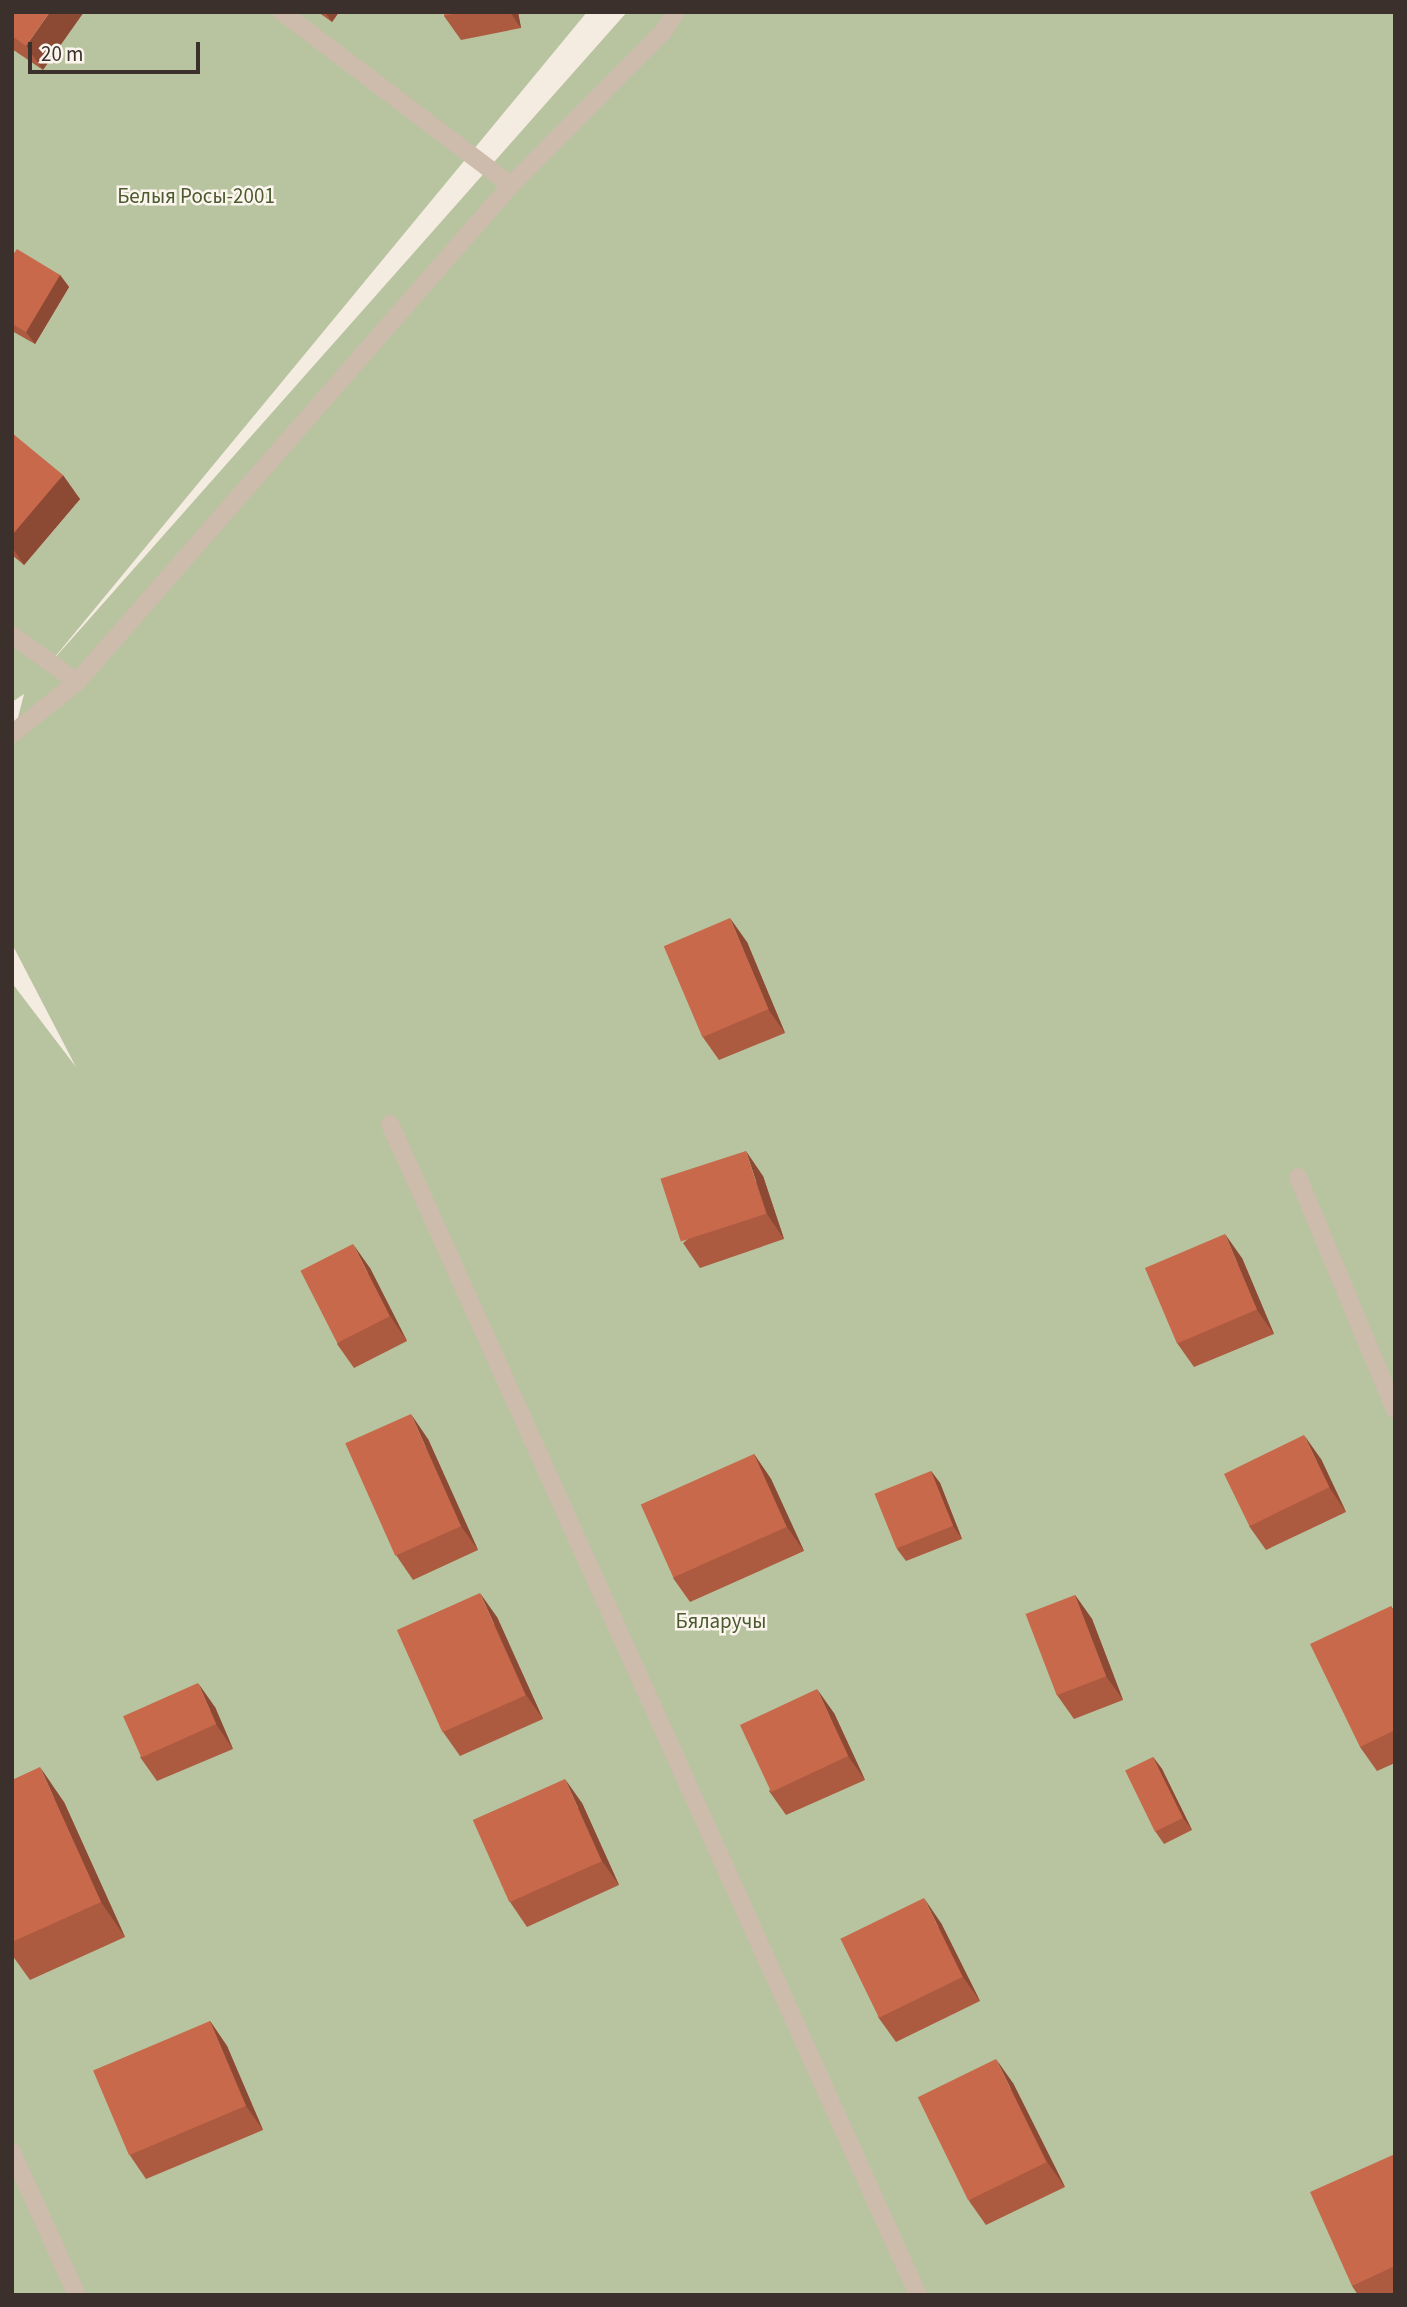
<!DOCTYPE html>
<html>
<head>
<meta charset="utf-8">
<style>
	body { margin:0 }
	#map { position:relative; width:1407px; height:2307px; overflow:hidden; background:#f4ebe1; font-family:"Source Sans 3",sans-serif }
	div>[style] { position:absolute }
	.green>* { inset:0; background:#b8c4a0 }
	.minor>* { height:18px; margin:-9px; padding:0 9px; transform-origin:9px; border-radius:9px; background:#cdbbac }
	.wall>* { inset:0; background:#ac5a40 }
	.shaded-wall>* { inset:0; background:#8c4a34 }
	.building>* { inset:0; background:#c8694b; transform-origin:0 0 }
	span { translate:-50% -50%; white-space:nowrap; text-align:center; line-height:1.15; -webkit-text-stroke:5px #fbf5ee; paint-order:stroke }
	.park-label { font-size:21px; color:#4a5a2e }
	.frame { position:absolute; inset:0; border:14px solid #3b302b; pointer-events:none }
	.scale { position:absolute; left:28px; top:42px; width:172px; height:32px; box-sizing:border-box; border:4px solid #3b302b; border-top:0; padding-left:9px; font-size:21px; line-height:24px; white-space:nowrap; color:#3b302b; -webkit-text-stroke:5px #fbf5ee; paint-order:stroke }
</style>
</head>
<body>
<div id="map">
	<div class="green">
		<i style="clip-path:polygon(12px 12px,587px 12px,45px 669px,627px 12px,1395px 12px,1395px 2295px,12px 2295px,12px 983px,76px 1067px,12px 944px,12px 741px,24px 694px,12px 702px)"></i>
	</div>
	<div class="minor">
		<i style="left:282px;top:12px;width:287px;rotate:37.1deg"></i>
		<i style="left:12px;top:635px;width:80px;rotate:35.9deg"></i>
		<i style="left:12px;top:734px;width:83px;rotate:-38.7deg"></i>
		<i style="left:77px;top:682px;width:660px;rotate:-48.87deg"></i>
		<i style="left:511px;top:185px;width:216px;rotate:-45.2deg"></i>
		<i style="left:663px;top:32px;width:24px;rotate:-57deg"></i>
		<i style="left:390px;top:1124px;width:1285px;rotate:65.73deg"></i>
		<i style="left:1298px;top:1177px;width:252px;rotate:67.4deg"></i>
		<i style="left:12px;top:2152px;width:157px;rotate:65.6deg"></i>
	</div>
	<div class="wall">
		<i style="clip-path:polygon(12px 12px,43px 70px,12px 49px)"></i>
		<i style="clip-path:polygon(318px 12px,339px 12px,332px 22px)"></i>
		<i style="clip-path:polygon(444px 12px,518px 12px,521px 28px,461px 40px,444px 16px)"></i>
		<i style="clip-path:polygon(12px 256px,60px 275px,69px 287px,35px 344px,12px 331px)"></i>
		<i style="clip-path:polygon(12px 433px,80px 499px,24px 565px,12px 555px)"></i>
		<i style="clip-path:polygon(747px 942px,785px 1033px,719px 1060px,702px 1036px)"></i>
		<i style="clip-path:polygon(763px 1176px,784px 1239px,700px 1268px,683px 1243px)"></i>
		<i style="clip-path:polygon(1242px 1258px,1274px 1334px,1194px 1367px,1177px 1343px)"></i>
		<i style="clip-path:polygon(370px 1268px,407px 1341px,354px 1368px,337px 1344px)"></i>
		<i style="clip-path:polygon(428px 1439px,478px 1550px,413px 1580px,396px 1555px)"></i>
		<i style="clip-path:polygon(754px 1454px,771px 1479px,804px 1551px,690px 1602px,673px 1578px)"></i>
		<i style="clip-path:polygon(1321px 1459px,1346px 1512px,1266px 1550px,1249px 1526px)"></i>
		<i style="clip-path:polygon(931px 1471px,940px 1483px,962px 1539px,906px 1561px,897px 1549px)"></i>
		<i style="clip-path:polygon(1075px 1595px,1092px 1619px,1123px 1700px,1074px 1719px,1057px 1695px)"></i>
		<i style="clip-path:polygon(1391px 1606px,1395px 1612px,1395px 1763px,1377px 1771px,1360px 1747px)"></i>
		<i style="clip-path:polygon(497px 1617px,543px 1719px,460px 1756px,443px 1732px)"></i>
		<i style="clip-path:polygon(215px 1707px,233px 1749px,157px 1781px,140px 1757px)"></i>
		<i style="clip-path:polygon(834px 1713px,865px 1780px,786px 1815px,769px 1791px)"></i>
		<i style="clip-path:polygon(1153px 1757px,1162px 1769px,1192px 1830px,1164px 1844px,1155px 1831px)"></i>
		<i style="clip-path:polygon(12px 1780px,64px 1802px,125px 1937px,30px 1980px,12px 1955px)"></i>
		<i style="clip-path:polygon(582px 1803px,619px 1885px,527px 1927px,510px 1902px)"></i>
		<i style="clip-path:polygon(941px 1923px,980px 2001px,896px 2042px,878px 2017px)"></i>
		<i style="clip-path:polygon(210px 2021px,227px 2046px,263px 2130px,146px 2179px,129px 2154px)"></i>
		<i style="clip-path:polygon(1013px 2083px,1065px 2187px,986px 2225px,969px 2201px)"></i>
		<i style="clip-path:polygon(1395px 2154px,1395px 2295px,1358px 2295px,1352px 2286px)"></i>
	</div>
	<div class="shaded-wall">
		<i style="clip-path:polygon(50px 12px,84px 12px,43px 70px,26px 46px)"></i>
		<i style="clip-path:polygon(325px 12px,339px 12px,332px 22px)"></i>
		<i style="clip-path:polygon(510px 12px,518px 12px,521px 28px)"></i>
		<i style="clip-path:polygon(60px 275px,69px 287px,35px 344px,26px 332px)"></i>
		<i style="clip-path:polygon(63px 475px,80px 499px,24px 565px,12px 547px,12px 535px)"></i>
		<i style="clip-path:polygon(730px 918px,747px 942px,785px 1033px,768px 1009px)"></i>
		<i style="clip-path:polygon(746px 1151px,763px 1176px,784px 1239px,767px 1214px)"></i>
		<i style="clip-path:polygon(1225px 1234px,1242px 1258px,1274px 1334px,1257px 1310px)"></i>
		<i style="clip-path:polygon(353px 1244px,370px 1268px,407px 1341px,390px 1316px)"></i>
		<i style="clip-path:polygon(411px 1414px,428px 1439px,478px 1550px,461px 1526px)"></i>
		<i style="clip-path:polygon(1304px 1435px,1321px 1459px,1346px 1512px,1329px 1487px)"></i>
		<i style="clip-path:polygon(754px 1454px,771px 1479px,804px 1551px,787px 1527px)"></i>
		<i style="clip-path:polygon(931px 1471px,940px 1483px,962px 1539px,953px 1526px)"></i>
		<i style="clip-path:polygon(480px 1593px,497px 1617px,543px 1719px,526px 1695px)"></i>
		<i style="clip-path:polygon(1075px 1595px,1092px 1619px,1123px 1700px,1106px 1676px)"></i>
		<i style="clip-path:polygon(198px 1683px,215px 1707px,233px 1749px,216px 1724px)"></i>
		<i style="clip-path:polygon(817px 1689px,834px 1713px,865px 1780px,848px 1756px)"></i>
		<i style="clip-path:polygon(1153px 1757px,1162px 1769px,1192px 1830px,1183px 1818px)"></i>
		<i style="clip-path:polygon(40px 1767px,64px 1802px,125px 1937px,101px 1902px)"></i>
		<i style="clip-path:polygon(565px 1779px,582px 1803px,619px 1885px,602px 1861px)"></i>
		<i style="clip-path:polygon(924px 1898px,941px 1923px,980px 2001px,963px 1977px)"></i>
		<i style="clip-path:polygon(210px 2021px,227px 2046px,263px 2130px,246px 2106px)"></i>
		<i style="clip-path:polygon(996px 2059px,1013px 2083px,1065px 2187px,1047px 2162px)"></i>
	</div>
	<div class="building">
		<i style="clip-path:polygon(12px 12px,50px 12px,26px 46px,12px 36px)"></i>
		<i style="clip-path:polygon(444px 12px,462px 12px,444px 16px)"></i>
		<i style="clip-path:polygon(17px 249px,60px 275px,26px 332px,12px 324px,12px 256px)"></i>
		<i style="clip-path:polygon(12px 433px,63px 475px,12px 535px)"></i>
		<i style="left:730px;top:918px;width:99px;height:72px;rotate:67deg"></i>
		<i style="left:746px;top:1151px;width:66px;height:90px;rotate:72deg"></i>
		<i style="left:1225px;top:1234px;width:82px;height:87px;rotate:67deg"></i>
		<i style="left:353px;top:1244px;width:81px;height:59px;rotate:63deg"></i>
		<i style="left:411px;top:1414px;width:123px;height:72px;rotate:66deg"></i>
		<i style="left:1304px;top:1435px;width:58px;height:89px;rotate:64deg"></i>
		<i style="left:754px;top:1454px;width:80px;height:124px;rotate:66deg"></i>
		<i style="left:931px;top:1471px;width:59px;height:61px;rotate:68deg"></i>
		<i style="left:480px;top:1593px;width:112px;height:91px;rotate:66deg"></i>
		<i style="left:1075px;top:1595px;width:87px;height:53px;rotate:69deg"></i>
		<i style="clip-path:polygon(1391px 1606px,1395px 1615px,1395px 1730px,1360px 1747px,1310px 1644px)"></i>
		<i style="left:198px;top:1683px;width:45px;height:82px;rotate:66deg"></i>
		<i style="left:817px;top:1689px;width:74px;height:85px;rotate:65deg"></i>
		<i style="left:1153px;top:1757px;width:68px;height:31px;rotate:64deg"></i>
		<i style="clip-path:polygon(40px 1767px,101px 1902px,12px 1942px,12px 1780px)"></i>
		<i style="left:565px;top:1779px;width:90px;height:101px;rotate:66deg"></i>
		<i style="left:924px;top:1898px;width:88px;height:93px;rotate:64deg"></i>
		<i style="left:210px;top:2021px;width:92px;height:127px;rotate:67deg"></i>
		<i style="left:996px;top:2059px;width:115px;height:87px;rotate:64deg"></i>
		<i style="clip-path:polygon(1395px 2154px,1395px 2266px,1352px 2286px,1310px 2192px)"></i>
	</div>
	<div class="park-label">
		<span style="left:196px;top:196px">Белыя Росы-2001</span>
		<span style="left:721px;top:1621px">Бяларучы</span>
	</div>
	<div class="frame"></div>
	<div class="scale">20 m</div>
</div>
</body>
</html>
